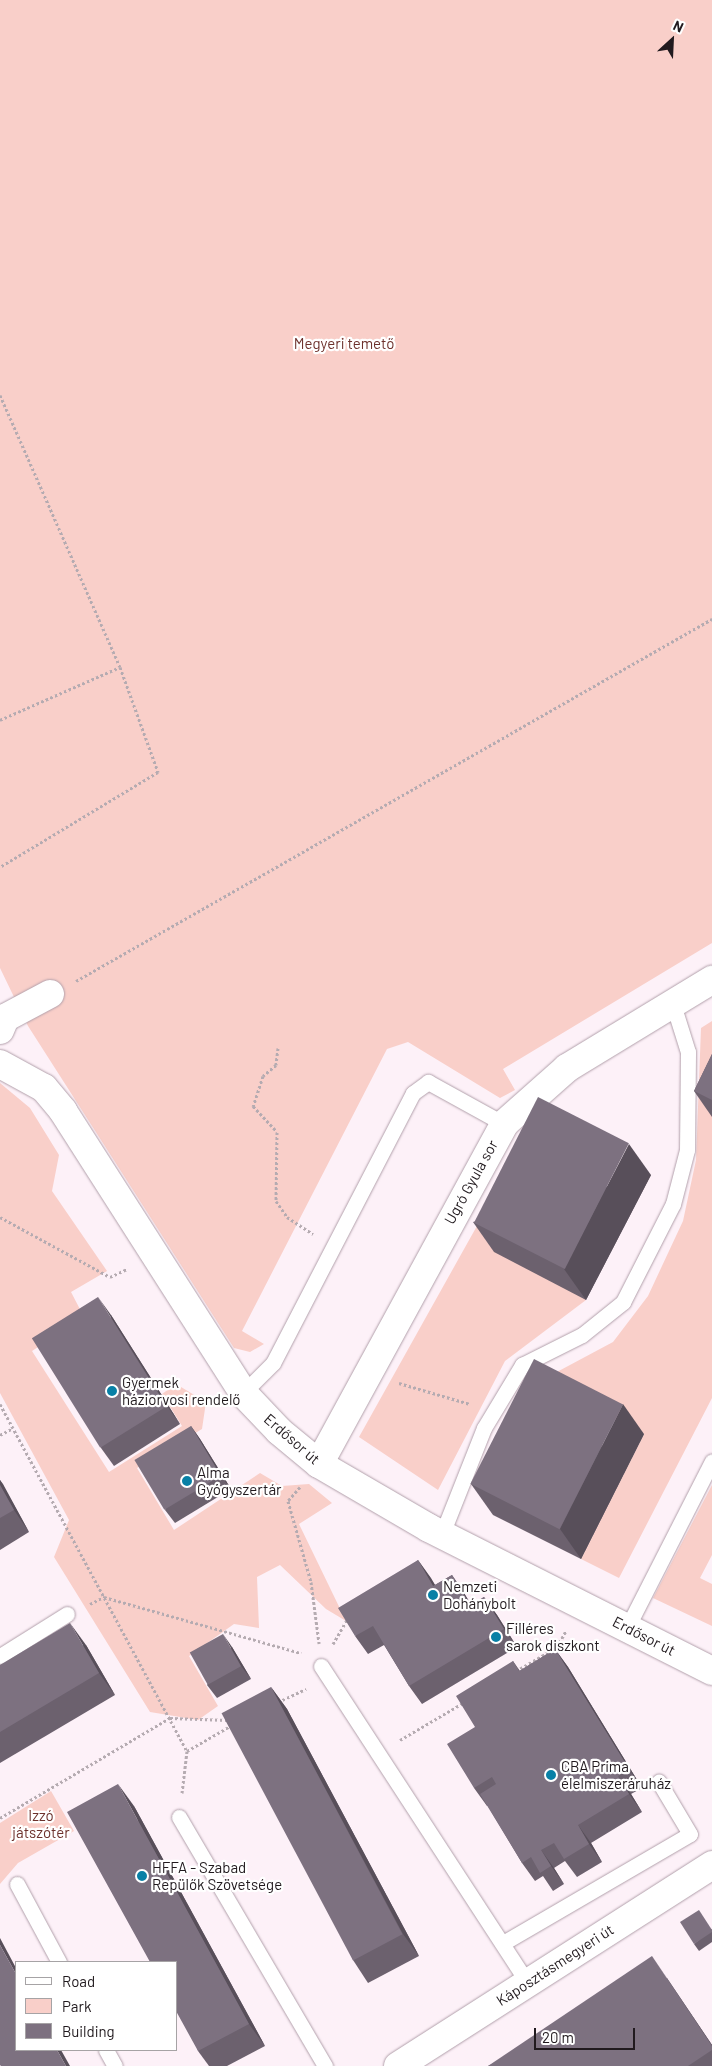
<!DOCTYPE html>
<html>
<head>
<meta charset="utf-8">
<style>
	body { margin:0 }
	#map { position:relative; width:712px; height:2066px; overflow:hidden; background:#fdf1f8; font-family:Barlow,sans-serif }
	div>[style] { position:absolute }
	.green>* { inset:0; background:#f9cfc9 }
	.path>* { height:3px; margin-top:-1.5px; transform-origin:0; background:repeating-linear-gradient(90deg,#b5abb1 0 2.5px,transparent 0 5px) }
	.roads { filter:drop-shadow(0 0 1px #b2a0ab) drop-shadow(0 0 1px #b2a0ab) }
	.lane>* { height:15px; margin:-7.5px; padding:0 7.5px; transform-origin:7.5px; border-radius:7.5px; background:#fff }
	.street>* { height:28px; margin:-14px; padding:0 14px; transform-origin:14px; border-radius:14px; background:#fff }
	.wall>* { inset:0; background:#6c616e }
	.shaded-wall>* { inset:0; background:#584f5a }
	.building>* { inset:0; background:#7d7180; transform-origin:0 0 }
	.dots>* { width:14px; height:14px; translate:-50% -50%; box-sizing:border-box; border:2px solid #fff; border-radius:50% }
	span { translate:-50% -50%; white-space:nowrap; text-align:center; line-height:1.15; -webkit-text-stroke:4.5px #fff; paint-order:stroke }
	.park-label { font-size:15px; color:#6d312c }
	.street-label { font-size:15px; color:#211a1e }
	.poi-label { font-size:15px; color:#211a1e }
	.left { translate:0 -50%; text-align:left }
	.legend { position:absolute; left:15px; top:1961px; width:162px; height:90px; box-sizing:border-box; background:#fff; border:1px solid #a6a3a5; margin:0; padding:6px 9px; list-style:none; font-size:15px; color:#211a1e }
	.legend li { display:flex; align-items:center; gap:10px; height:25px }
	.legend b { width:25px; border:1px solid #a6a3a5 }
	.north { position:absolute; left:647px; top:15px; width:50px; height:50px; -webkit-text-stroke:4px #fff; paint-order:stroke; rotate:25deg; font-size:14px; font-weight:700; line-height:20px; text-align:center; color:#211a1e }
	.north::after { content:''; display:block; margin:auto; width:18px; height:22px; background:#211a1e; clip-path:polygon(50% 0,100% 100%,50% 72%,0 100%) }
	.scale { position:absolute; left:534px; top:2028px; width:101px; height:22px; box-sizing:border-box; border:2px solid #211a1e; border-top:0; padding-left:6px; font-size:15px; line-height:18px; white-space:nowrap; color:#211a1e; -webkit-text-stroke:4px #fff; paint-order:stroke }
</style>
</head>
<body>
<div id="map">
	<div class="green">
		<i style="clip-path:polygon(0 0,712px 0,712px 943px,503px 1069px,515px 1090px,500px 1098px,408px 1042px,387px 1049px,242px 1331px,264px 1344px,250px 1352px,234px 1348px,28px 1026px,0 968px)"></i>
		<i style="clip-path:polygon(712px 1021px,712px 1398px,619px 1578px,581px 1559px,644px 1434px,540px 1381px,613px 1342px,648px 1296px,683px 1221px,696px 1160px,701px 1028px)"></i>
		<i style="clip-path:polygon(0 1083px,30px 1108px,59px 1155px,52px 1191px,107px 1271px,71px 1292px,84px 1317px,32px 1351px,109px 1472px,182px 1426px,162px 1394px,176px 1384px,206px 1402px,202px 1429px,137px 1468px,174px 1530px,260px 1473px,282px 1486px,309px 1484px,332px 1503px,299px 1524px,346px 1621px,326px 1609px,280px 1565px,257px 1577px,259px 1628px,234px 1624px,189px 1656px,218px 1706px,198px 1720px,150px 1712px,54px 1557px,69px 1520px,0 1393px)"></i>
		<i style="clip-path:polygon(506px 1174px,586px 1300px,505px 1361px,438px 1490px,359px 1437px)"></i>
		<i style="clip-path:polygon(712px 1485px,712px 1555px,700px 1578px,712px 1584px,712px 1626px,653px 1598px)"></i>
		<i style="clip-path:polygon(51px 1791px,74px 1831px,18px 1863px,0 1884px,0 1823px)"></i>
	</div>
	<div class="path">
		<i style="left:0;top:395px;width:297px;rotate:66.2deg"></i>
		<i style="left:120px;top:667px;width:112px;rotate:70.1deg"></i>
		<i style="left:158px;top:772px;width:184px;rotate:149deg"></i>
		<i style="left:0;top:720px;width:131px;rotate:-23.8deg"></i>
		<i style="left:76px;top:981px;width:732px;rotate:-29.65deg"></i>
		<i style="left:278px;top:1048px;width:17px;rotate:97deg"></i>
		<i style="left:276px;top:1065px;width:17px;rotate:140deg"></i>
		<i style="left:263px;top:1076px;width:32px;rotate:108deg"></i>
		<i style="left:253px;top:1106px;width:35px;rotate:47deg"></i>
		<i style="left:277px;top:1132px;width:69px;rotate:90.8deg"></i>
		<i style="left:276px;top:1201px;width:19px;rotate:55deg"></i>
		<i style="left:287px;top:1217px;width:31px;rotate:33deg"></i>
		<i style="left:0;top:1217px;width:125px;rotate:28.6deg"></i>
		<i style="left:110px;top:1277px;width:19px;rotate:-25deg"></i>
		<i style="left:399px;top:1383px;width:74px;rotate:16.5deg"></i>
		<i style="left:0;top:1404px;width:394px;rotate:61.7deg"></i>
		<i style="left:187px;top:1751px;width:52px;rotate:-30deg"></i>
		<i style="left:0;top:1435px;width:15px;rotate:-28deg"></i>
		<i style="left:300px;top:1487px;width:18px;rotate:131deg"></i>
		<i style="left:288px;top:1501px;width:84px;rotate:74.1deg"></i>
		<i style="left:311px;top:1582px;width:62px;rotate:82.5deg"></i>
		<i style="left:90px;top:1604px;width:16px;rotate:-27deg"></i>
		<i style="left:104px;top:1597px;width:205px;rotate:15.9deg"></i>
		<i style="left:333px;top:1644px;width:28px;rotate:-60deg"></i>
		<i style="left:516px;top:1671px;width:48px;rotate:-30.3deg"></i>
		<i style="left:557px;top:1647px;width:18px;rotate:-61deg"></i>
		<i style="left:278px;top:1702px;width:31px;rotate:-25deg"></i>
		<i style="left:400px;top:1740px;width:73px;rotate:-30.4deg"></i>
		<i style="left:182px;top:1793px;width:42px;rotate:-83.2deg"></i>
		<i style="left:0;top:1818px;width:197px;rotate:-30.5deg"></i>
		<i style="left:170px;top:1718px;width:57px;rotate:2deg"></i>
	</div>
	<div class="roads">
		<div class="lane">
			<i style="left:243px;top:1393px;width:42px;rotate:-45deg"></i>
			<i style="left:273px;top:1363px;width:304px;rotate:-62.6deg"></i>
			<i style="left:413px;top:1093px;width:19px;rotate:-36deg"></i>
			<i style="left:428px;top:1082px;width:87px;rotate:28.9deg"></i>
			<i style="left:442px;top:1534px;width:114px;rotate:-68.4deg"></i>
			<i style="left:484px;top:1428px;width:74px;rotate:-58.9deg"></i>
			<i style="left:522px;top:1365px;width:67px;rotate:-26.6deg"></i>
			<i style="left:582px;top:1335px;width:53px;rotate:-38.8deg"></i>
			<i style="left:623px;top:1302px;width:110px;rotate:-63deg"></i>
			<i style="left:673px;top:1204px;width:56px;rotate:-75.5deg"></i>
			<i style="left:687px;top:1150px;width:98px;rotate:-89.4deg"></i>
			<i style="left:688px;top:1052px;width:50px;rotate:-107.4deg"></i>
			<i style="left:627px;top:1628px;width:187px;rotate:-63deg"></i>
			<i style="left:0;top:1656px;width:79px;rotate:-32.1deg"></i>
			<i style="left:321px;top:1666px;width:379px;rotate:56.9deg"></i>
			<i style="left:179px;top:1817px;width:289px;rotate:59.6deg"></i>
			<i style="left:17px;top:1884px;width:89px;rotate:61.7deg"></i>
			<i style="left:503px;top:1943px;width:216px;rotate:-30.2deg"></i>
			<i style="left:690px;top:1834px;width:61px;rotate:-120.8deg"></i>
			<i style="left:106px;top:2050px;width:18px;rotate:61deg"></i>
		</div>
		<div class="street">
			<i style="left:0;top:1030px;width:13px;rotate:-67deg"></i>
			<i style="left:5px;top:1018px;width:51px;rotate:-28.1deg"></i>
			<i style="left:0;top:1064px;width:50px;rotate:28.6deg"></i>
			<i style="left:44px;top:1088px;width:30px;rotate:50deg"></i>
			<i style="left:63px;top:1111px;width:335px;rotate:57.4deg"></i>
			<i style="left:243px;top:1393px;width:52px;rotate:46.5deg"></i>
			<i style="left:279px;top:1431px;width:52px;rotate:39.5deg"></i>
			<i style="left:319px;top:1464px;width:127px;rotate:30.2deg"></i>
			<i style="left:429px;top:1528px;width:317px;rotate:26.8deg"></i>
			<i style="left:319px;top:1464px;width:387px;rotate:-61.4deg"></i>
			<i style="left:504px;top:1124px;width:84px;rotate:-41.6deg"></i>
			<i style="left:567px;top:1068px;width:170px;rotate:-31.3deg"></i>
			<i style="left:398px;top:2066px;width:373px;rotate:-32.6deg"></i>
		</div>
	</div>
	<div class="wall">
		<i style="clip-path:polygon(712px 1054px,712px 1117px,694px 1091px)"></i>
		<i style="clip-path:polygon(651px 1175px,586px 1300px,494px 1252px,473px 1222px)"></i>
		<i style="clip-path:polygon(111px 1315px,180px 1424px,114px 1466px,101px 1448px)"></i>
		<i style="clip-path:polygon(191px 1426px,200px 1439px,231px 1489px,175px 1523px,165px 1510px)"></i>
		<i style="clip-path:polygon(644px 1434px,581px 1559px,493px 1515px,471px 1484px)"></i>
		<i style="clip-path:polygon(0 1480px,29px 1532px,0 1550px)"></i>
		<i style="clip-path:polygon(418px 1560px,435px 1585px,452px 1575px,464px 1593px,471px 1605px,484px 1597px,497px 1615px,517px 1647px,422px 1704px,409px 1686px,384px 1645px,368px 1654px,355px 1636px)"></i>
		<i style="clip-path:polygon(86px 1645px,115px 1695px,0 1763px,0 1665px)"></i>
		<i style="clip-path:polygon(232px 1647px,251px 1679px,217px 1698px,207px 1685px)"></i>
		<i style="clip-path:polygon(555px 1649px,568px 1667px,642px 1788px,631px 1794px,642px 1812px,591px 1843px,602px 1862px,577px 1877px,565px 1861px,554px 1868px,564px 1884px,553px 1891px,543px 1876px,535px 1881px,522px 1863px,488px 1806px,487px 1806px,474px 1788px,475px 1727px,513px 1661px,520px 1671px)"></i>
		<i style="clip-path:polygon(271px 1687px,287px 1709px,419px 1956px,368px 1983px,353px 1960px)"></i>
		<i style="clip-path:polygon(134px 1806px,265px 2046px,227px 2066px,209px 2066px,198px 2051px)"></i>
		<i style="clip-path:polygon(712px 1929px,712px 1942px,699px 1951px,694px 1944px)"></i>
		<i style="clip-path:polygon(667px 1978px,712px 2045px,712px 2066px,488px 2066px)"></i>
	</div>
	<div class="shaded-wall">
		<i style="clip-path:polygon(629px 1144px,651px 1175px,586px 1300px,564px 1269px)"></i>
		<i style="clip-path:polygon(98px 1297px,111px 1315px,180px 1424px,167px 1406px)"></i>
		<i style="clip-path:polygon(623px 1404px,644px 1434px,581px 1559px,560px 1529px)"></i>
		<i style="clip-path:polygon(191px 1426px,200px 1439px,231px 1489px,221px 1476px)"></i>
		<i style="clip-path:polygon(0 1480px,3px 1484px,29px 1532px,14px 1510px,0 1485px)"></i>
		<i style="clip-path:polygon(418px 1560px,431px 1578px,446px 1604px,433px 1586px)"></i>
		<i style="clip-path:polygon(452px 1575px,464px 1593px,483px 1624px,470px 1605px)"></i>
		<i style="clip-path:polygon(484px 1597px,497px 1615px,517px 1647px,504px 1629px)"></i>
		<i style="clip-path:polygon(70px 1623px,86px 1645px,115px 1695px,99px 1673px)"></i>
		<i style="clip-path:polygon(223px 1634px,232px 1647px,251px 1679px,241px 1666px)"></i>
		<i style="clip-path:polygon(555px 1649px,568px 1667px,642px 1788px,629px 1769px)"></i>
		<i style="clip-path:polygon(271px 1687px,287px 1709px,419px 1956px,403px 1934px)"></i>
		<i style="clip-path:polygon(618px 1776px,631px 1794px,642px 1812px,629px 1794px)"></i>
		<i style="clip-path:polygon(118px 1784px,134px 1806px,265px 2046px,249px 2024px)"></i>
		<i style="clip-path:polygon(578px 1825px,591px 1843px,602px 1862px,589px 1844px)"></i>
		<i style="clip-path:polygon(541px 1850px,554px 1868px,564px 1884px,551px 1866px)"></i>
		<i style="clip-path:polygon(0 1938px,16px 1968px,16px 1974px,0 1945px)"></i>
		<i style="clip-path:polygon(652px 1956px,712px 2045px,712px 2046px)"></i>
		<i style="clip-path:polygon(57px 2050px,61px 2050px,70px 2066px,66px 2066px)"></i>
	</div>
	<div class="building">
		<i style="clip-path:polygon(712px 1054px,712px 1100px,694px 1091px)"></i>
		<i style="left:538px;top:1097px;width:102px;height:141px;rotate:27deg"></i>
		<i style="left:98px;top:1297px;width:129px;height:78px;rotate:58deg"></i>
		<i style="left:534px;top:1359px;width:100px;height:140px;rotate:27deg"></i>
		<i style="left:191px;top:1426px;width:58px;height:66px;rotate:59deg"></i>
		<i style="clip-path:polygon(0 1485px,14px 1510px,0 1518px)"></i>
		<i style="clip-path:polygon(418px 1560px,433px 1586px,452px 1575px,470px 1605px,484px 1597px,504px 1629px,409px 1686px,373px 1626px,355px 1636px,338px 1608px)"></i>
		<i style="clip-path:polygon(70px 1623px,99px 1673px,0 1732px,0 1665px)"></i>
		<i style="left:223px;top:1634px;width:37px;height:38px;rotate:61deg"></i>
		<i style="clip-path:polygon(555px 1649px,629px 1769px,618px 1776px,629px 1794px,578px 1825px,589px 1844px,564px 1859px,554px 1843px,541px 1850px,551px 1866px,540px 1873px,531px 1857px,522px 1863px,480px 1794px,496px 1784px,492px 1777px,474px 1788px,447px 1744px,475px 1727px,456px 1696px,513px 1661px,519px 1671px)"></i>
		<i style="left:271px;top:1687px;width:280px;height:56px;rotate:62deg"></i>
		<i style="clip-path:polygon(118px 1784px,249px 2024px,198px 2051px,176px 2011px,176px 1962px,150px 1962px,67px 1812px)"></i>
		<i style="clip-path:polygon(699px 1910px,712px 1930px,712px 1932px,694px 1944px,680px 1922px)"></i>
		<i style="clip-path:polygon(0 1945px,16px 1974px,16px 2050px,57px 2050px,66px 2066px,1px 2066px,0 2065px)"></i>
		<i style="clip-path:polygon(652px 1956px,712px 2046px,712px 2050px,688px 2066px,488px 2066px)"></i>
	</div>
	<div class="dots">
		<i style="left:112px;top:1391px;background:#0880a6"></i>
		<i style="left:187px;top:1481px;background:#0880a6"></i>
		<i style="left:433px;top:1595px;background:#0880a6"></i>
		<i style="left:496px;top:1637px;background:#0880a6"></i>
		<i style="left:551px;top:1775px;background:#0880a6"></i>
		<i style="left:142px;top:1876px;background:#0880a6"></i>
	</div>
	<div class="park-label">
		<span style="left:344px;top:344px">Megyeri temető</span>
		<span style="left:41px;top:1824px">Izzó<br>játszótér</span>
	</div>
	<div class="street-label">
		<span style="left:471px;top:1182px;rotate:-61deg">Ugró Gyula sor</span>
		<span style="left:292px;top:1439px;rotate:41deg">Erdősor út</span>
		<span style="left:644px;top:1636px;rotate:27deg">Erdősor út</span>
		<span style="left:555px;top:1965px;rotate:-33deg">Káposztásmegyeri út</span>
	</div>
	<div class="poi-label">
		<span class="left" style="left:122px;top:1391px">Gyermek<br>háziorvosi rendelő</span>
		<span class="left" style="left:197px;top:1481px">Alma<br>Gyógyszertár</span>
		<span class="left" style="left:443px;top:1595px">Nemzeti<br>Dohánybolt</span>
		<span class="left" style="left:506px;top:1637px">Filléres<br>sarok diszkont</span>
		<span class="left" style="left:561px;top:1775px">CBA Príma<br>élelmiszeráruház</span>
		<span class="left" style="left:152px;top:1876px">HFFA - Szabad<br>Repülők Szövetsége</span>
	</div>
	<ul class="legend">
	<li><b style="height:6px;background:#fff"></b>Road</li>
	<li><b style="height:14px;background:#f9cfc9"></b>Park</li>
	<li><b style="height:14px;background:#7d7180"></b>Building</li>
	</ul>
	<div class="north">N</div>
	<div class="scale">20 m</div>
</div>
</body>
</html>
